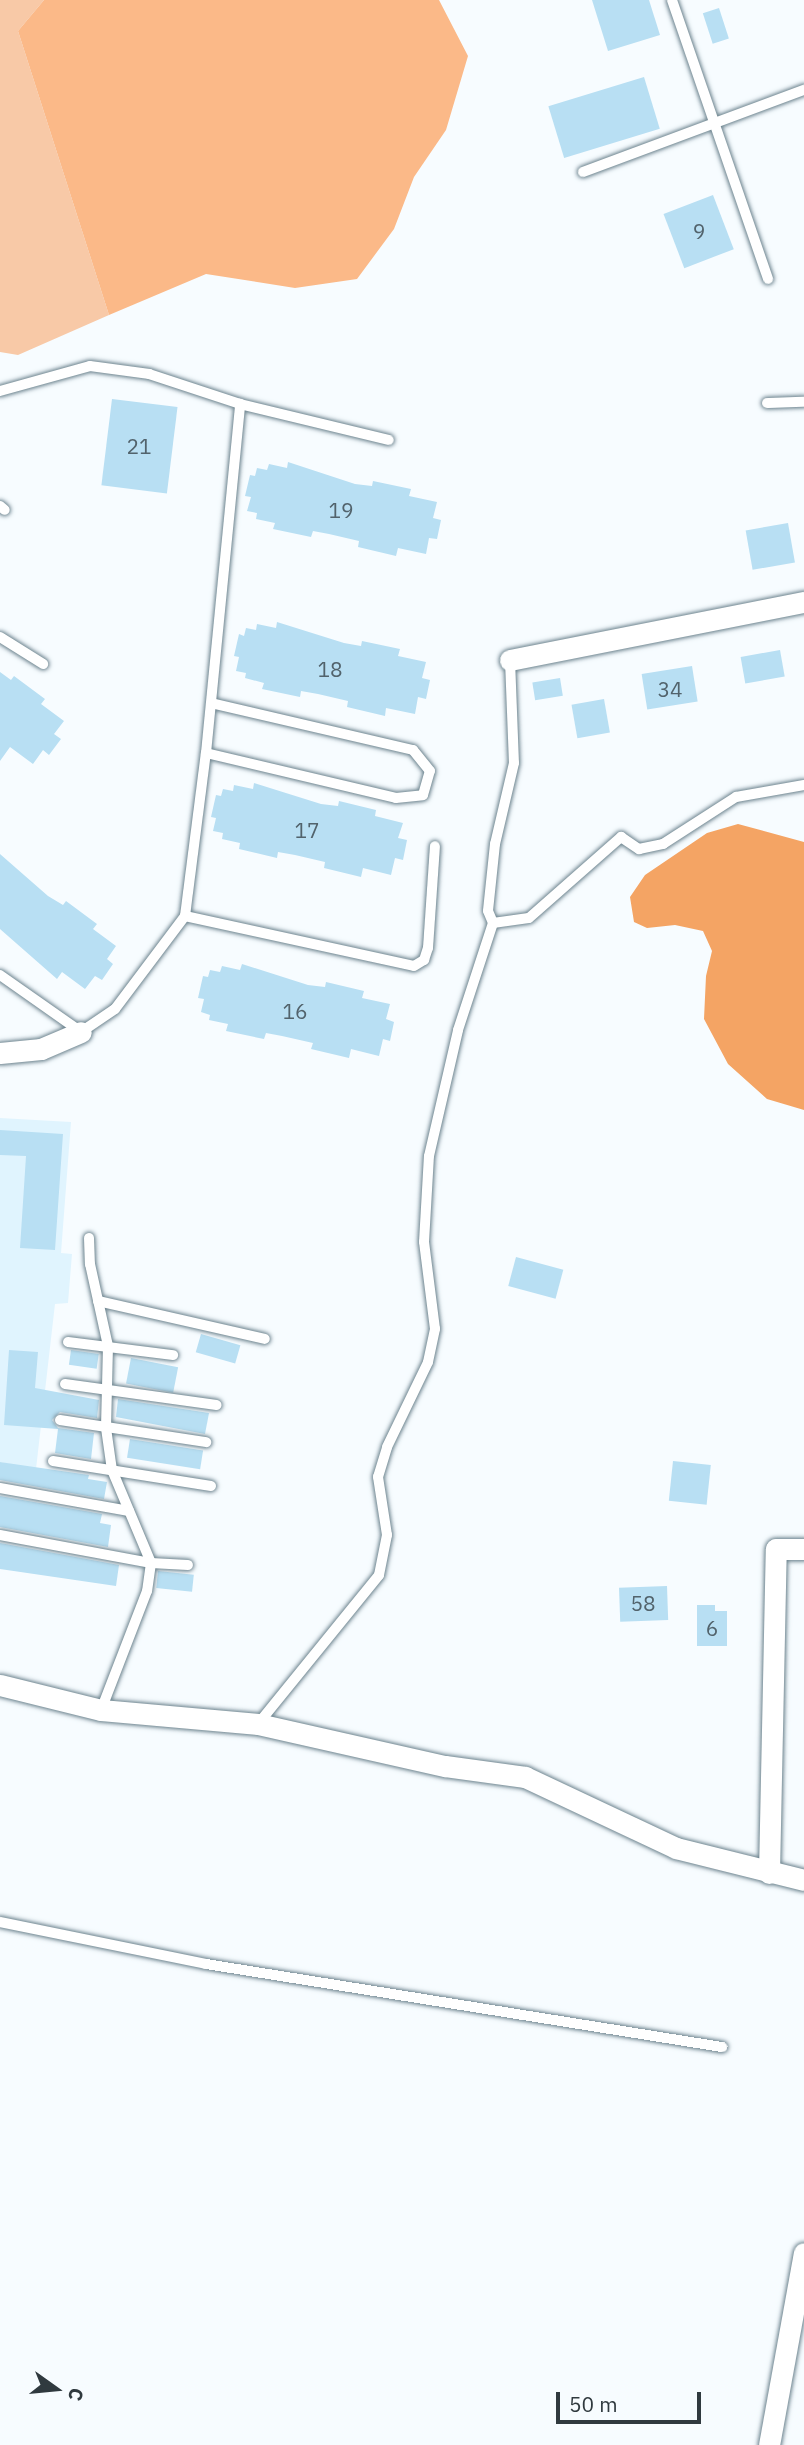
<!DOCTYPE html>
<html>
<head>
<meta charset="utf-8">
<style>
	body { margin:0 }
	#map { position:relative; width:804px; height:2445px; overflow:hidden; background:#f7fcff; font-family:"IBM Plex Sans",sans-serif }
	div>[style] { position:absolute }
	.built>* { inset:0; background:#e0f4fe }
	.green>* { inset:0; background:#f8c9a7 }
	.forest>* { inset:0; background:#fbb988 }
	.water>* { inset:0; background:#f4a464 }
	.building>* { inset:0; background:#b8dff3; transform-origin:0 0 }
	.roads { filter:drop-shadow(0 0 2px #6d848f) drop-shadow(0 0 2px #6d848f) }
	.lane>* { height:10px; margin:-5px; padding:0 5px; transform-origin:5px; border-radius:5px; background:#fff }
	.street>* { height:21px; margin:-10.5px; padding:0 10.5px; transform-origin:10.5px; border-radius:10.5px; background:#fff }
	span { translate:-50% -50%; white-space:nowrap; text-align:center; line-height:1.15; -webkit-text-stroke:6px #f7fcff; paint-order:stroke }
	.number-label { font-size:21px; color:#52636c }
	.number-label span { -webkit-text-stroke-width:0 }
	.north { position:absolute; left:21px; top:2354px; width:70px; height:70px; -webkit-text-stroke:5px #f7fcff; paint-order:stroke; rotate:105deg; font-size:19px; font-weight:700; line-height:28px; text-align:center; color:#303a3f }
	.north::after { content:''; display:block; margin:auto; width:24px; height:32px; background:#303a3f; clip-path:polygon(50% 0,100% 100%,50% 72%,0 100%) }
	.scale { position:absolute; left:556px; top:2392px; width:145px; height:32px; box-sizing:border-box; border:4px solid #303a3f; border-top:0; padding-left:9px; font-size:21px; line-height:24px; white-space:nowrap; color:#303a3f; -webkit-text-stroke:5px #f7fcff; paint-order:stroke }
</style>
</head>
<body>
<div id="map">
	<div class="built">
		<i style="clip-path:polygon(0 1118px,71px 1122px,61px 1253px,72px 1254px,68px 1303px,55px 1304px,36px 1469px,0 1462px)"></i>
	</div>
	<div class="green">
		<i style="clip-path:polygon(0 0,44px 0,18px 31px,109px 315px,18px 355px,0 352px)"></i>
	</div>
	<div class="forest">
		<i style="clip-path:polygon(44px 0,439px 0,468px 56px,446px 130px,414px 177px,394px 229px,357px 279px,295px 288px,206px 274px,109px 315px,18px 31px)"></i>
	</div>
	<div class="water">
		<i style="clip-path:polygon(738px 824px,804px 842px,804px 1110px,767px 1099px,728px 1064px,704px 1019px,706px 976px,712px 951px,703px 931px,675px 925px,647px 928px,634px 922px,630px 897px,645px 875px,707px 833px)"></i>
	</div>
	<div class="building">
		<i style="clip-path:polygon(592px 0,649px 0,660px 35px,608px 51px)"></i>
		<i style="left:719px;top:8px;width:32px;height:17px;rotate:72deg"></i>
		<i style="left:644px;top:77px;width:54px;height:100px;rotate:73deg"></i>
		<i style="left:713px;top:195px;width:58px;height:53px;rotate:69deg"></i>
		<i style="left:112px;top:399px;width:66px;height:87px;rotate:7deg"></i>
		<i style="clip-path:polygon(288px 462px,355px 484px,372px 486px,373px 481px,411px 489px,409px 496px,437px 502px,433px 518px,441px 520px,437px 539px,429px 538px,426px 554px,398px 548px,396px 556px,358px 547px,359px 541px,329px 534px,313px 531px,311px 537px,273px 529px,275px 523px,256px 519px,257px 513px,247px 511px,251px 497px,245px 496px,250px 475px,255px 476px,257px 468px,267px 470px,269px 464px,287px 468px)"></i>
		<i style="left:788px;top:523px;width:40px;height:43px;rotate:80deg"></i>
		<i style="clip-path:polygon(277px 622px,344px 643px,361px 646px,362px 641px,400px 649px,398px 656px,426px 662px,422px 678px,430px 680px,426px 699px,418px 697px,415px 714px,386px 708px,385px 716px,347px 707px,348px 701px,318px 694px,301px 691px,300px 697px,262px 689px,264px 683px,245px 678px,246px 673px,236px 671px,239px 657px,234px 656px,239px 634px,244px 636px,246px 628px,256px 630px,257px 624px,276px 628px)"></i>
		<i style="left:780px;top:650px;width:27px;height:40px;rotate:80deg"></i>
		<i style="left:692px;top:666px;width:36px;height:51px;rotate:81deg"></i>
		<i style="clip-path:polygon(0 672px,11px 680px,14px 676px,45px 699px,41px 704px,64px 721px,54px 734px,61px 739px,49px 755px,43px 750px,33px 764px,10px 747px,0 761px)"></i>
		<i style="left:560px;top:678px;width:18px;height:28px;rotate:81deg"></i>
		<i style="left:604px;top:699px;width:34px;height:33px;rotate:80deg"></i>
		<i style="clip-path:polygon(254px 783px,321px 804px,338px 806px,339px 801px,376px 810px,375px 816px,403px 823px,398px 838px,407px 840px,403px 860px,395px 858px,391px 875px,363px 868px,361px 877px,324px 868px,325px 862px,295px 855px,278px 852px,277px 858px,239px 849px,240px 843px,222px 839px,223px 833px,213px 831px,216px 818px,211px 817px,216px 795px,221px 796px,223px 789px,233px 791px,234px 785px,253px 789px)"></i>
		<i style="clip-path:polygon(0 854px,48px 896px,63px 905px,66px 901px,97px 924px,93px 929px,116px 946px,107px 959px,113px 964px,102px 980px,95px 976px,85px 989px,62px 972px,57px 979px,0 929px)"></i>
		<i style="clip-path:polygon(242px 964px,308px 985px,325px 987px,326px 982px,364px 991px,362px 998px,390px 1004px,386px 1019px,394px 1022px,390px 1041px,383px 1039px,379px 1056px,351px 1049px,349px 1058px,311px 1049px,313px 1043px,282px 1036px,266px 1033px,264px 1039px,226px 1031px,228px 1024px,209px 1020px,210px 1015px,201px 1012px,204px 999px,198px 998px,203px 976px,208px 977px,210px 970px,220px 972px,222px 966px,240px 970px)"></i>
		<i style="clip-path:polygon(0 1130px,63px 1134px,55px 1250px,20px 1248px,26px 1156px,0 1155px)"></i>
		<i style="left:516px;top:1257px;width:49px;height:30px;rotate:15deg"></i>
		<i style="left:201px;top:1334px;width:41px;height:19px;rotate:16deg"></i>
		<i style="clip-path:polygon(9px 1350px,38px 1352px,35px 1388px,99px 1400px,97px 1418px,60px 1412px,52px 1420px,58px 1428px,94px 1433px,91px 1459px,55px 1453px,58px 1429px,4px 1425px)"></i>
		<i style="left:71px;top:1350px;width:28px;height:15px;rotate:8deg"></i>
		<i style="left:131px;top:1358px;width:48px;height:26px;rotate:11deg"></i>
		<i style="clip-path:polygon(118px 1399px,209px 1413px,205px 1434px,116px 1417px)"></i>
		<i style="left:130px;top:1439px;width:74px;height:19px;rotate:9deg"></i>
		<i style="left:673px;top:1461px;width:38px;height:40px;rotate:6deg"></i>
		<i style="clip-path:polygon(0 1462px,89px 1475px,88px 1479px,107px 1482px,104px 1499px,0 1480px)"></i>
		<i style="clip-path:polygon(0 1496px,102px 1514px,100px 1523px,111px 1525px,108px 1547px,0 1527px)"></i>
		<i style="clip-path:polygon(0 1543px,119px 1565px,116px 1586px,0 1569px)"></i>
		<i style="left:158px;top:1571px;width:36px;height:17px;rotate:6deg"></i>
		<i style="left:667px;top:1586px;width:34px;height:48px;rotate:88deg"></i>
		<i style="clip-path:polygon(697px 1605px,715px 1605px,715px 1611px,727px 1611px,727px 1646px,697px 1646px)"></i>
	</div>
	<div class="roads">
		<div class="lane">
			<i style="left:672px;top:0;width:295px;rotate:71deg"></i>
			<i style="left:583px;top:172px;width:236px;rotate:-20.4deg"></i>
			<i style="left:0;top:391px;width:93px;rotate:-15.5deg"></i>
			<i style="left:90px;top:366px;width:60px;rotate:7.7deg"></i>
			<i style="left:149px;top:374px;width:96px;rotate:18.2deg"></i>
			<i style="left:240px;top:404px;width:153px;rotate:13.6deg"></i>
			<i style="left:767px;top:403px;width:37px;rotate:-2deg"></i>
			<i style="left:0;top:506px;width:6px;rotate:39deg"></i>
			<i style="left:0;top:637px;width:51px;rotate:32.1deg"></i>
			<i style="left:510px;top:660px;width:103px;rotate:87.8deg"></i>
			<i style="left:514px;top:763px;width:83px;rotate:103.2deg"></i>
			<i style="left:495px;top:844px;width:67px;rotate:96deg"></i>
			<i style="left:488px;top:911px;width:13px;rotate:67deg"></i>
			<i style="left:493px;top:923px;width:36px;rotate:-8deg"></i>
			<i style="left:529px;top:918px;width:123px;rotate:-41.4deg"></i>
			<i style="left:621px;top:837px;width:22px;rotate:34deg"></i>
			<i style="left:639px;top:849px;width:25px;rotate:-12deg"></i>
			<i style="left:663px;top:844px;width:87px;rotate:-32.8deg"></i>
			<i style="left:736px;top:797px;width:69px;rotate:-10deg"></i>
			<i style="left:206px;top:753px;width:195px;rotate:13.3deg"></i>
			<i style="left:396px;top:798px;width:27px;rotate:-6deg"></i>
			<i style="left:423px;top:795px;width:25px;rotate:-74deg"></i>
			<i style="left:430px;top:771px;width:27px;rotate:-129deg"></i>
			<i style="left:413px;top:750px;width:207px;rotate:-166.9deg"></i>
			<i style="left:185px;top:916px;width:164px;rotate:-82.7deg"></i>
			<i style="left:206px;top:753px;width:351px;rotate:-84.4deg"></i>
			<i style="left:0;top:975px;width:99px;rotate:35.1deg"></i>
			<i style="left:81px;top:1032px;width:41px;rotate:-34.1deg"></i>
			<i style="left:115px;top:1009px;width:116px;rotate:-53deg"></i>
			<i style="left:185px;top:916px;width:234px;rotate:12.3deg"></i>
			<i style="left:414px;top:966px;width:12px;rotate:-31deg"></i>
			<i style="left:424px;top:960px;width:13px;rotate:-72deg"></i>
			<i style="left:428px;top:948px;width:102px;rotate:-86.1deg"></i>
			<i style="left:89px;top:1238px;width:26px;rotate:88deg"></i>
			<i style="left:90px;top:1264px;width:84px;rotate:77.6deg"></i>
			<i style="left:108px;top:1346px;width:82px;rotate:91.4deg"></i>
			<i style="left:106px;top:1428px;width:42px;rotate:81.9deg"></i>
			<i style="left:112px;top:1470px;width:101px;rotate:67.2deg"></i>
			<i style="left:151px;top:1563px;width:28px;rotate:98deg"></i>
			<i style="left:147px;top:1591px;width:128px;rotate:111.1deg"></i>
			<i style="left:98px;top:1301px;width:171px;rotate:12.8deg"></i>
			<i style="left:68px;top:1342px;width:106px;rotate:7.1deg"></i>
			<i style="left:65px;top:1384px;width:153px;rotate:7.9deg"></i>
			<i style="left:60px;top:1420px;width:148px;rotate:8.6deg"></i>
			<i style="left:53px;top:1461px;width:160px;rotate:9deg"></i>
			<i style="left:0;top:1488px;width:131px;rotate:10.1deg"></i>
			<i style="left:0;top:1535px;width:154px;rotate:10.5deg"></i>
			<i style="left:151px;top:1563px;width:37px;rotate:3deg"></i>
			<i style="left:258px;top:1724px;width:192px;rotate:-50.9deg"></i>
			<i style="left:379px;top:1575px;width:41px;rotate:-78.7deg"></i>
			<i style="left:387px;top:1535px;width:59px;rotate:-98.8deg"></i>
			<i style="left:378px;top:1477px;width:31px;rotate:-73deg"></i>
			<i style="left:387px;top:1447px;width:94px;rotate:-64.2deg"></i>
			<i style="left:428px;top:1362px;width:34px;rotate:-78deg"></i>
			<i style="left:435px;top:1329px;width:88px;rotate:-97.2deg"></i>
			<i style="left:424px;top:1242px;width:86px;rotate:-86.7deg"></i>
			<i style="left:429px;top:1156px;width:129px;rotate:-77deg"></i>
			<i style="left:458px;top:1030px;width:113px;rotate:-71.9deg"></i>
			<i style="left:0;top:1922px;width:210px;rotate:11.5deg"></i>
			<i style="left:206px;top:1964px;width:523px;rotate:9.14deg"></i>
		</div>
		<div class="street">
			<i style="left:510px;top:660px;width:300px;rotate:-11.2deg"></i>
			<i style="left:0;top:1053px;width:41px;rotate:-5.6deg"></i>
			<i style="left:41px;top:1049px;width:43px;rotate:-23deg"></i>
			<i style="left:0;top:1685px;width:104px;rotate:13.9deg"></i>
			<i style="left:101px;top:1710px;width:158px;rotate:5.1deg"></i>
			<i style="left:258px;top:1724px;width:192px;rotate:12.7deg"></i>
			<i style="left:445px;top:1766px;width:81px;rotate:7.8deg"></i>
			<i style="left:525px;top:1777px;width:167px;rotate:25.2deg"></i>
			<i style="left:676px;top:1848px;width:132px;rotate:14deg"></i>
			<i style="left:769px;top:1873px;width:324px;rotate:-88.8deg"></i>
			<i style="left:776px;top:1549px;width:28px"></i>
			<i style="left:769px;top:2445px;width:195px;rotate:-79.7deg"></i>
		</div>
	</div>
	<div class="number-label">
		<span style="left:699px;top:231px">9</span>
		<span style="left:139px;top:446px">21</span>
		<span style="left:341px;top:510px">19</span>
		<span style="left:330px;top:669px">18</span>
		<span style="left:670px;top:689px">34</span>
		<span style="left:307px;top:830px">17</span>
		<span style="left:295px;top:1011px">16</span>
		<span style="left:643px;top:1603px">58</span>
		<span style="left:712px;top:1628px">6</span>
	</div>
	<div class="north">С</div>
	<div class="scale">50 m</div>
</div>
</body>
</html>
